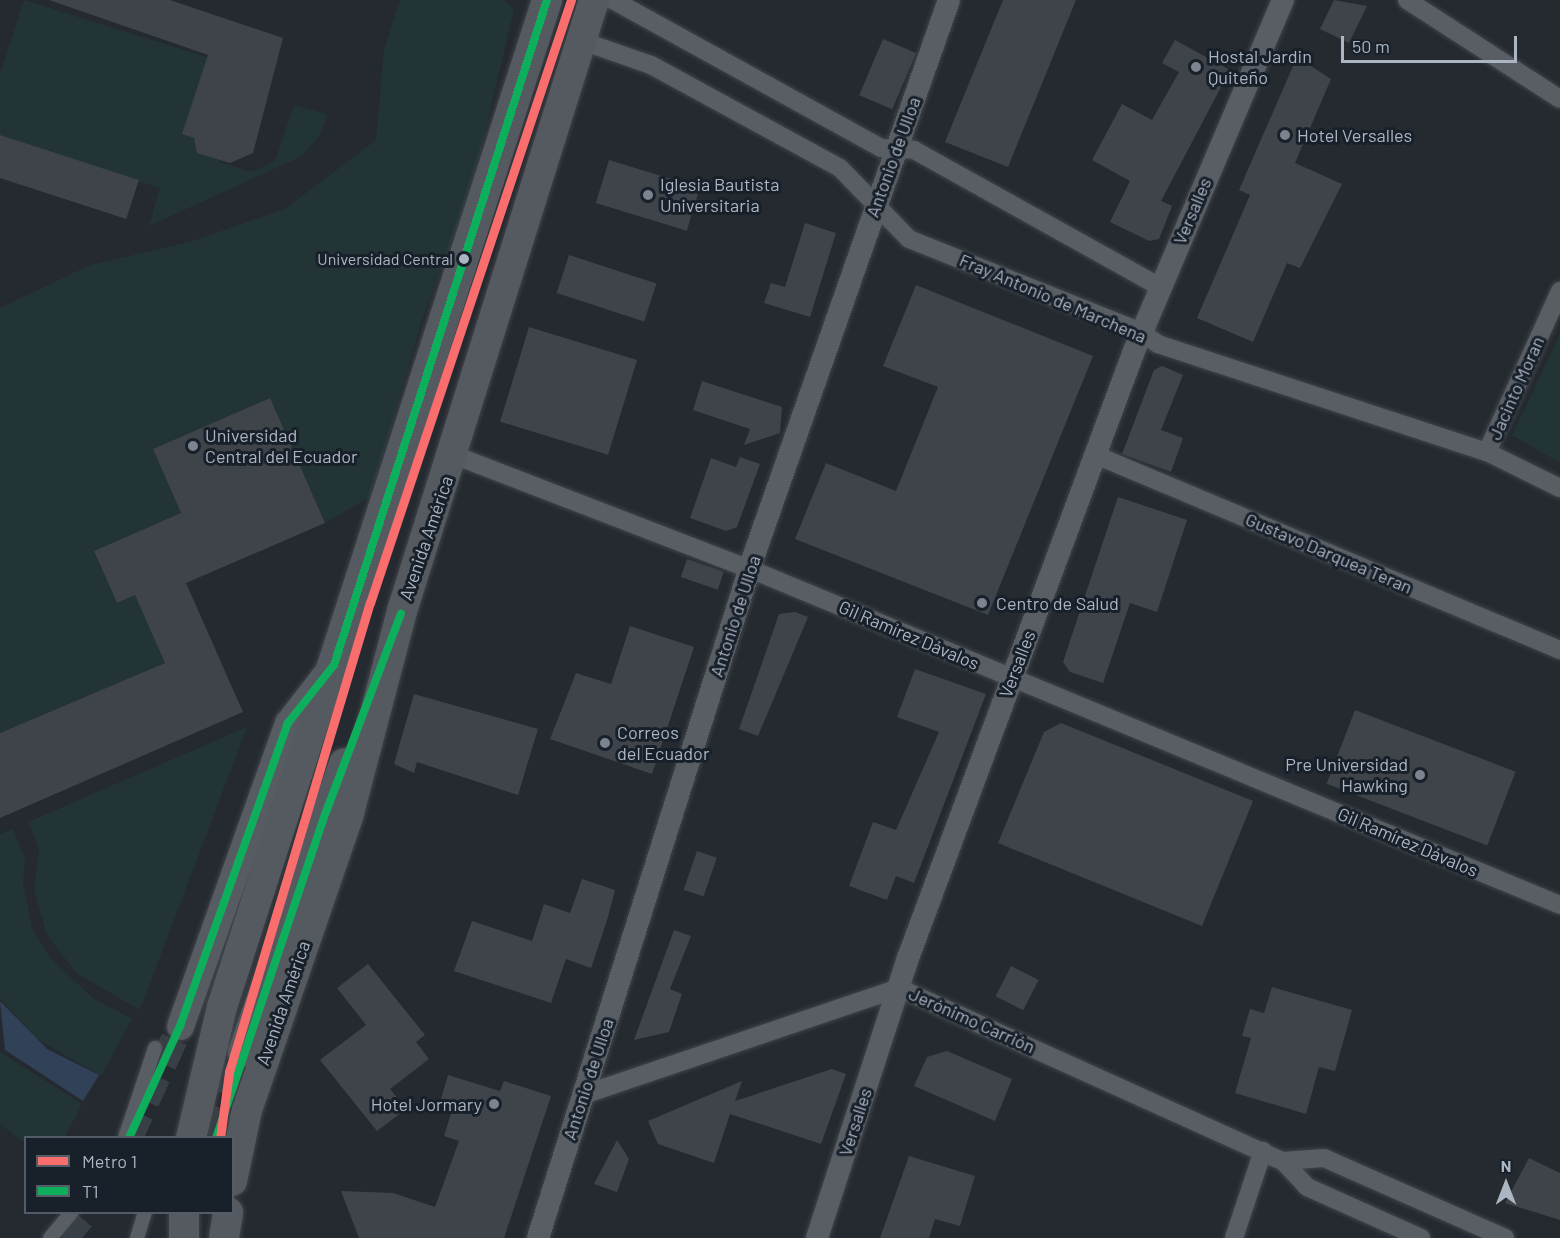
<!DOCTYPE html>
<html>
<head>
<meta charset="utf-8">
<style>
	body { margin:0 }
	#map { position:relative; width:1560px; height:1238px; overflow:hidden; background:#242a30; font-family:Barlow,sans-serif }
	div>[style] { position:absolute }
	.green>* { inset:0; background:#223436 }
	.water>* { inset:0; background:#314258 }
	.building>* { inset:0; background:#3f444a; transform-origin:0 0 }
	.secondary-tunnel>* { height:27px; margin-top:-13.5px; transform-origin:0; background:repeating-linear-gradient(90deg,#383f46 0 27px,transparent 0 41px) }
	.primary-tunnel>* { height:30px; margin-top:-15px; transform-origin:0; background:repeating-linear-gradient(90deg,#383f46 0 30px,transparent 0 45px) }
	.roads { filter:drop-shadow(0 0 2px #404449) drop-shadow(0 0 2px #404449) }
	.pedestrian>* { height:14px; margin:-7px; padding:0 7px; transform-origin:7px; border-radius:7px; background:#595e65 }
	.minor>* { height:18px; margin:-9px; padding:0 9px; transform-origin:9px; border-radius:9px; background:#595e65 }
	.tertiary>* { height:22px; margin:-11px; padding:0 11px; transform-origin:11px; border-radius:11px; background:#595e65 }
	.secondary>* { height:27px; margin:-13.5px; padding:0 13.5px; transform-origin:13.5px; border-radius:13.5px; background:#575c63 }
	.primary>* { height:30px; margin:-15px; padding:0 15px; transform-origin:15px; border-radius:15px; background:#555a61 }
	.bus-1>* { height:8px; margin:-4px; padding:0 4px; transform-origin:4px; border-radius:4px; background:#0daf5c }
	.metro-1>* { height:9px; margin:-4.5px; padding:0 4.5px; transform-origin:4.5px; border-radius:4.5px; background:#f96d6c }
	.dots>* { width:16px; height:16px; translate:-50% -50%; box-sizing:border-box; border:3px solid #18202a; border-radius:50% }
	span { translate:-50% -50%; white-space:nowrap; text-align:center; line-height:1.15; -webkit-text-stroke:6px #18202a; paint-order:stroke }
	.bus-label { font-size:16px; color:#acb5c3 }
	.right { translate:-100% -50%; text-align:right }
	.poi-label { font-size:18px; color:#acb5c3 }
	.left { translate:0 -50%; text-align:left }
	.street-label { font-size:18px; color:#acb5c3 }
	.legend { position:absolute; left:24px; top:1136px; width:210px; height:78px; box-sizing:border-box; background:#18202a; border:2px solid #535c67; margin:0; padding:8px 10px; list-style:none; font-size:18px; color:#acb5c3 }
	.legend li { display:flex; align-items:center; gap:12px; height:30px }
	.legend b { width:30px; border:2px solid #535c67 }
	.north { position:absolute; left:1476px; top:1154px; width:60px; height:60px; -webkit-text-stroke:4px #18202a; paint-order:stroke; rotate:0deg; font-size:16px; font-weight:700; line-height:24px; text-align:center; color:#acb5c3 }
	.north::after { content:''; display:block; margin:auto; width:21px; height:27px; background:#acb5c3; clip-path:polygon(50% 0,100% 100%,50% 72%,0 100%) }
	.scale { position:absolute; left:1341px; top:36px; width:176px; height:27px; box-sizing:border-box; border:3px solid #acb5c3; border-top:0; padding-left:8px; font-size:18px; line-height:21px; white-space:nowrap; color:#acb5c3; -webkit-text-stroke:4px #18202a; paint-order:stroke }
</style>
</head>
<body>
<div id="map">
	<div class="green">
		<i style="clip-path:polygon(24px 0,229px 64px,219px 162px,252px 172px,275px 161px,294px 105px,327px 114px,320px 135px,302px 156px,149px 226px,160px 188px,0 137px,0 74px)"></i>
		<i style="clip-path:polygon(400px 0,504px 0,514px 9px,472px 188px,421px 323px,371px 496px,325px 523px,269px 398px,153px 449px,181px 513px,94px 551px,117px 603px,135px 595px,165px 663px,0 733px,0 308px,90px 265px,190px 242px,285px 209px,376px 140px,384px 50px)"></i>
		<i style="clip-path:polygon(1560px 334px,1560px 463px,1512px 435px)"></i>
		<i style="clip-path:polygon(247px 727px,140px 1010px,76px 973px,47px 935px,34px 890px,39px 849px,28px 822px)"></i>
		<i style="clip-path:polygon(13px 829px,25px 859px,23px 885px,32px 928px,51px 959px,94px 999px,132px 1019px,101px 1076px,36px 1038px,0 998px,0 834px)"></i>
		<i style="clip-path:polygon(0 1052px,82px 1104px,65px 1137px,26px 1138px,25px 1143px,0 1124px)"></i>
	</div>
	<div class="water">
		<i style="clip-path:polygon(0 1001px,47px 1049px,99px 1075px,83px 1101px,5px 1050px)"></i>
	</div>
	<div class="building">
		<i style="clip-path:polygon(49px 0,170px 0,283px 38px,253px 153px,230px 163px,197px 153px,194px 138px,182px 134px,208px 55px)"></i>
		<i style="clip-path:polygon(1003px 0,1076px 0,1008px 167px,945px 142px)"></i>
		<i style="clip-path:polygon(1334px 0,1367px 6px,1349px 43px,1320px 29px)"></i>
		<i style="left:883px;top:39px;width:36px;height:61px;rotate:23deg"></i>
		<i style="clip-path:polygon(1175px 40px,1230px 70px,1161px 201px,1172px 206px,1159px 239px,1149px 241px,1110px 222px,1130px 181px,1092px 160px,1122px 104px,1152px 120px,1179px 72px,1162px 63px)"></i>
		<i style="clip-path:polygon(1297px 57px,1331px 79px,1295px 163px,1342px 184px,1300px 268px,1287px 263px,1253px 342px,1197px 318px,1250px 195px,1239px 190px)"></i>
		<i style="left:0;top:135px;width:146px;height:41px;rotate:18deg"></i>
		<i style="left:609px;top:160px;width:95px;height:45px;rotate:17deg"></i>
		<i style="clip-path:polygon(805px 223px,836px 233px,810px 317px,764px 303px,771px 283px,785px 287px)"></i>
		<i style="left:569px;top:255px;width:92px;height:40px;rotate:18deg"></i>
		<i style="clip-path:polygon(916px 285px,1093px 356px,988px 615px,795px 539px,826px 463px,896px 491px,938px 387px,883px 366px)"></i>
		<i style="left:529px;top:327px;width:113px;height:99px;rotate:17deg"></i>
		<i style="clip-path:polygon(1162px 366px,1183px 375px,1161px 430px,1183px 438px,1171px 472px,1122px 454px,1154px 370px)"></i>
		<i style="clip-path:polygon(702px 381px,782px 407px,780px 433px,744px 445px,750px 429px,693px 410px)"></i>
		<i style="clip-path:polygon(270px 398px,325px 523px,186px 583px,243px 712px,0 818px,0 733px,165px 663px,135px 595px,117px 603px,94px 551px,181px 513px,153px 449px)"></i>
		<i style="clip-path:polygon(740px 457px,760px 464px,737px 527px,726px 531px,690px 518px,711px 458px,736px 467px)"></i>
		<i style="clip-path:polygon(1118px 497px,1187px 520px,1157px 612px,1130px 603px,1103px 683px,1070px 672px,1063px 662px)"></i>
		<i style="left:687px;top:559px;width:39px;height:19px;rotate:19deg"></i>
		<i style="clip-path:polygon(795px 612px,808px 617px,758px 736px,739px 729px,779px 614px)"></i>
		<i style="clip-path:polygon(630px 626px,694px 647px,652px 774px,550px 739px,576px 673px,611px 684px)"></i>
		<i style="clip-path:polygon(915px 669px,986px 694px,914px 883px,896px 876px,887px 900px,849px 886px,873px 822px,896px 830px,939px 732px,897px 717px)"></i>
		<i style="clip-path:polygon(414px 694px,538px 729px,518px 795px,417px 762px,414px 773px,394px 764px)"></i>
		<i style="left:1355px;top:710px;width:172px;height:79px;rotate:21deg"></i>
		<i style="clip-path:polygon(1061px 723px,1253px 801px,1202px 926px,998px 843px,1044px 732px)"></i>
		<i style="left:697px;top:851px;width:21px;height:41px;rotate:19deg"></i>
		<i style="clip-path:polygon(582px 879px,615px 890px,608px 917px,591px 968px,566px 959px,551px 1003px,454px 971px,472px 921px,532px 941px,544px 904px,570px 913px)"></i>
		<i style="clip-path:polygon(674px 930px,691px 936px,670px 989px,682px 994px,669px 1032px,634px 1040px)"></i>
		<i style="clip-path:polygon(368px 964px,425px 1035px,416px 1042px,429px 1059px,390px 1089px,406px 1109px,377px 1131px,320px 1060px,366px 1025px,337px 988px)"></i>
		<i style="left:1011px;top:966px;width:31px;height:34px;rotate:27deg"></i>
		<i style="clip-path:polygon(1272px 987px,1352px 1010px,1335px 1071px,1319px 1067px,1306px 1114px,1235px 1093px,1251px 1038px,1242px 1036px,1250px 1009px,1264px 1013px)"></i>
		<i style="clip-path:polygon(947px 1051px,1012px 1079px,995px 1121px,914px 1086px,927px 1057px)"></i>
		<i style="clip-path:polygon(832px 1069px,846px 1074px,821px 1144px,730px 1114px,714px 1163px,658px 1144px,648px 1121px,742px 1081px,735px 1101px)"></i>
		<i style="clip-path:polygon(448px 1075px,500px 1091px,504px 1081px,551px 1096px,504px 1238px,359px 1238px,341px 1191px,393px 1193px,435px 1207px,459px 1141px,444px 1136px,453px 1107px,440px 1102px)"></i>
		<i style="clip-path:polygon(617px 1140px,629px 1159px,617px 1192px,594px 1184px)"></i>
		<i style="clip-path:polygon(909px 1156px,975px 1176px,960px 1226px,935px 1219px,929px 1238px,880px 1238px)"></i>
		<i style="clip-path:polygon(1529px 1158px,1560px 1173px,1560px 1220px,1505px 1203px)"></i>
	</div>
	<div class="secondary-tunnel">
		<i style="left:129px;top:1138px;width:123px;rotate:-65.5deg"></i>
		<i style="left:64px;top:1238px;width:34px;rotate:-50deg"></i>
	</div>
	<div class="primary-tunnel">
		<i style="left:216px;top:1138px;width:90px;rotate:-72.6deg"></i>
	</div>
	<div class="roads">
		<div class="pedestrian">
			<i style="left:125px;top:1138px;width:95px;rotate:-71.6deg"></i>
			<i style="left:50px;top:1238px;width:34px;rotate:-50deg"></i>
			<i style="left:137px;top:1238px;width:27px;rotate:-73deg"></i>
		</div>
		<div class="minor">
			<i style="left:613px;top:0;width:306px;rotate:28.9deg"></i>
			<i style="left:881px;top:148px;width:33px;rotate:3deg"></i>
			<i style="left:914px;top:150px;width:282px;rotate:29.1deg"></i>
			<i style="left:1407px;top:0;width:182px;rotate:32.9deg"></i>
			<i style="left:582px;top:41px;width:73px;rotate:19.2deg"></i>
			<i style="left:651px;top:65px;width:215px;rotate:28.6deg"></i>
			<i style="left:840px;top:168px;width:99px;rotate:45.8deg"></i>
			<i style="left:909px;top:239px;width:250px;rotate:21.8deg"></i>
			<i style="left:1141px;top:332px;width:21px;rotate:35deg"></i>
			<i style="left:1158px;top:344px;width:346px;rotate:18.2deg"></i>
			<i style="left:1487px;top:452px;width:81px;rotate:26.3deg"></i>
			<i style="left:1487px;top:452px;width:177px;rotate:-65.6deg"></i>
			<i style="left:454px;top:455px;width:317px;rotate:21.1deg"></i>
			<i style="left:750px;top:569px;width:877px;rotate:22.53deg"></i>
			<i style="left:1098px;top:456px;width:501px;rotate:22.78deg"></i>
			<i style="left:583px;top:1095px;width:334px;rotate:-18.7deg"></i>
			<i style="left:899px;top:988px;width:421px;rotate:24.3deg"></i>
			<i style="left:1283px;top:1161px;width:35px;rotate:47deg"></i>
			<i style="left:1307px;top:1187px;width:125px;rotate:24.1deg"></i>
			<i style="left:1283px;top:1161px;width:41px;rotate:-4.2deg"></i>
			<i style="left:1324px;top:1158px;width:198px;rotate:23.8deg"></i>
			<i style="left:1234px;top:1238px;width:92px;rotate:-71.6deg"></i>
		</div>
		<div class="tertiary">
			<i style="left:538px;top:1238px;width:713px;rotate:-72.45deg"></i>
			<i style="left:753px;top:558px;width:591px;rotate:-70.65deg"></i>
			<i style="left:817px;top:1238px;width:294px;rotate:-72deg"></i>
			<i style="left:908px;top:958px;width:648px;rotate:-69.58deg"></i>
			<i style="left:1134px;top:351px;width:381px;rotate:-67deg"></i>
		</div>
		<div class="secondary">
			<i style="left:180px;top:1026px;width:322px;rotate:-70.4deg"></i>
			<i style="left:288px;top:723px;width:67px;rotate:-52.3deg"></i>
		</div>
		<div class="primary">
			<i style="left:243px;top:1052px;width:306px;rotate:-70.7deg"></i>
			<i style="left:191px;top:1138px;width:135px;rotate:-76.7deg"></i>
			<i style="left:222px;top:1007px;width:1058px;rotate:-72.11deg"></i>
			<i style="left:232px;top:1181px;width:73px;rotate:-78.1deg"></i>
			<i style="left:247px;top:1110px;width:314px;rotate:-71deg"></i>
			<i style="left:349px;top:813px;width:209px;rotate:-75.3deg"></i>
			<i style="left:402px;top:611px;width:640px;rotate:-72.56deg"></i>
			<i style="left:184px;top:1212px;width:26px;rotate:90deg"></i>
			<i style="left:224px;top:1238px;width:26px;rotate:-81deg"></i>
		</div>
	</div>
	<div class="bus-1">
		<i style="left:129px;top:1138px;width:123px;rotate:-65.5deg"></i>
		<i style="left:180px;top:1026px;width:322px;rotate:-70.4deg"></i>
		<i style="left:288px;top:723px;width:74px;rotate:-51.6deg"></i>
		<i style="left:334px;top:665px;width:698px;rotate:-72.24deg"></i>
		<i style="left:216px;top:1138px;width:344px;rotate:-71.4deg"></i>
		<i style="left:326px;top:812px;width:212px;rotate:-69.3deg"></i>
	</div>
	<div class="metro-1">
		<i style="left:220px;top:1138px;width:67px;rotate:-82.2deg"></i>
		<i style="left:229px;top:1072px;width:490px;rotate:-73.3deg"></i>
		<i style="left:370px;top:603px;width:636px;rotate:-71.57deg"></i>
	</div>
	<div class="dots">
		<i style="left:1196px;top:67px;background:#7c8490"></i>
		<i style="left:1285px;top:135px;background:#7c8490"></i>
		<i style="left:648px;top:195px;background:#7c8490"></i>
		<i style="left:464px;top:259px;background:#acb5c3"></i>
		<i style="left:193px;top:446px;background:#7c8490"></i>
		<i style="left:982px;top:603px;background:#7c8490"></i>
		<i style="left:605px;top:743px;background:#7c8490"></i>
		<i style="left:1420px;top:775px;background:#7c8490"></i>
		<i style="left:494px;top:1104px;background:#7c8490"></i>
	</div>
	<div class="bus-label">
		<span class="right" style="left:453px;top:259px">Universidad Central</span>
	</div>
	<div class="poi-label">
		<span class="left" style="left:1208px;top:67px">Hostal Jardin<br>Quiteño</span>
		<span class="left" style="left:1297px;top:135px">Hotel Versalles</span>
		<span class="left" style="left:660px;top:195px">Iglesia Bautista<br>Universitaria</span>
		<span class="left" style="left:205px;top:446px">Universidad<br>Central del Ecuador</span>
		<span class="left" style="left:996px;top:603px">Centro de Salud</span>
		<span class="left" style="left:617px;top:743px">Correos<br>del Ecuador</span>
		<span class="right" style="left:1408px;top:775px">Pre Universidad<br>Hawking</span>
		<span class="right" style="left:482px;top:1104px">Hotel Jormary</span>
	</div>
	<div class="street-label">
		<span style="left:893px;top:157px;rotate:-70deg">Antonio de Ulloa</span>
		<span style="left:1192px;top:211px;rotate:-67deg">Versalles</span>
		<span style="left:1053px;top:298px;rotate:23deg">Fray Antonio de Marchena</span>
		<span style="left:1516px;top:388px;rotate:-66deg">Jacinto Moran</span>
		<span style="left:426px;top:538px;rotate:-71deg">Avenida América</span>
		<span style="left:1329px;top:553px;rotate:23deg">Gustavo Darquea Teran</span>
		<span style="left:735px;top:616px;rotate:-72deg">Antonio de Ulloa</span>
		<span style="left:909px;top:635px;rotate:23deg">Gil Ramírez Dávalos</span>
		<span style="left:1017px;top:664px;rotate:-69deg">Versalles</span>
		<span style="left:1408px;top:842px;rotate:23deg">Gil Ramírez Dávalos</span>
		<span style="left:283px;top:1003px;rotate:-71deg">Avenida América</span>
		<span style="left:972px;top:1020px;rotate:24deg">Jerónimo Carrión</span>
		<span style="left:588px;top:1079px;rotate:-72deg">Antonio de Ulloa</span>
		<span style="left:855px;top:1122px;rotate:-72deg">Versalles</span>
	</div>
	<ul class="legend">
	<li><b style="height:8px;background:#f96d6c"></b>Metro 1</li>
	<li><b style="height:8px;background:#0daf5c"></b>T1</li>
	</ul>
	<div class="north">N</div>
	<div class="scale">50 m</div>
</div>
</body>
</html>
